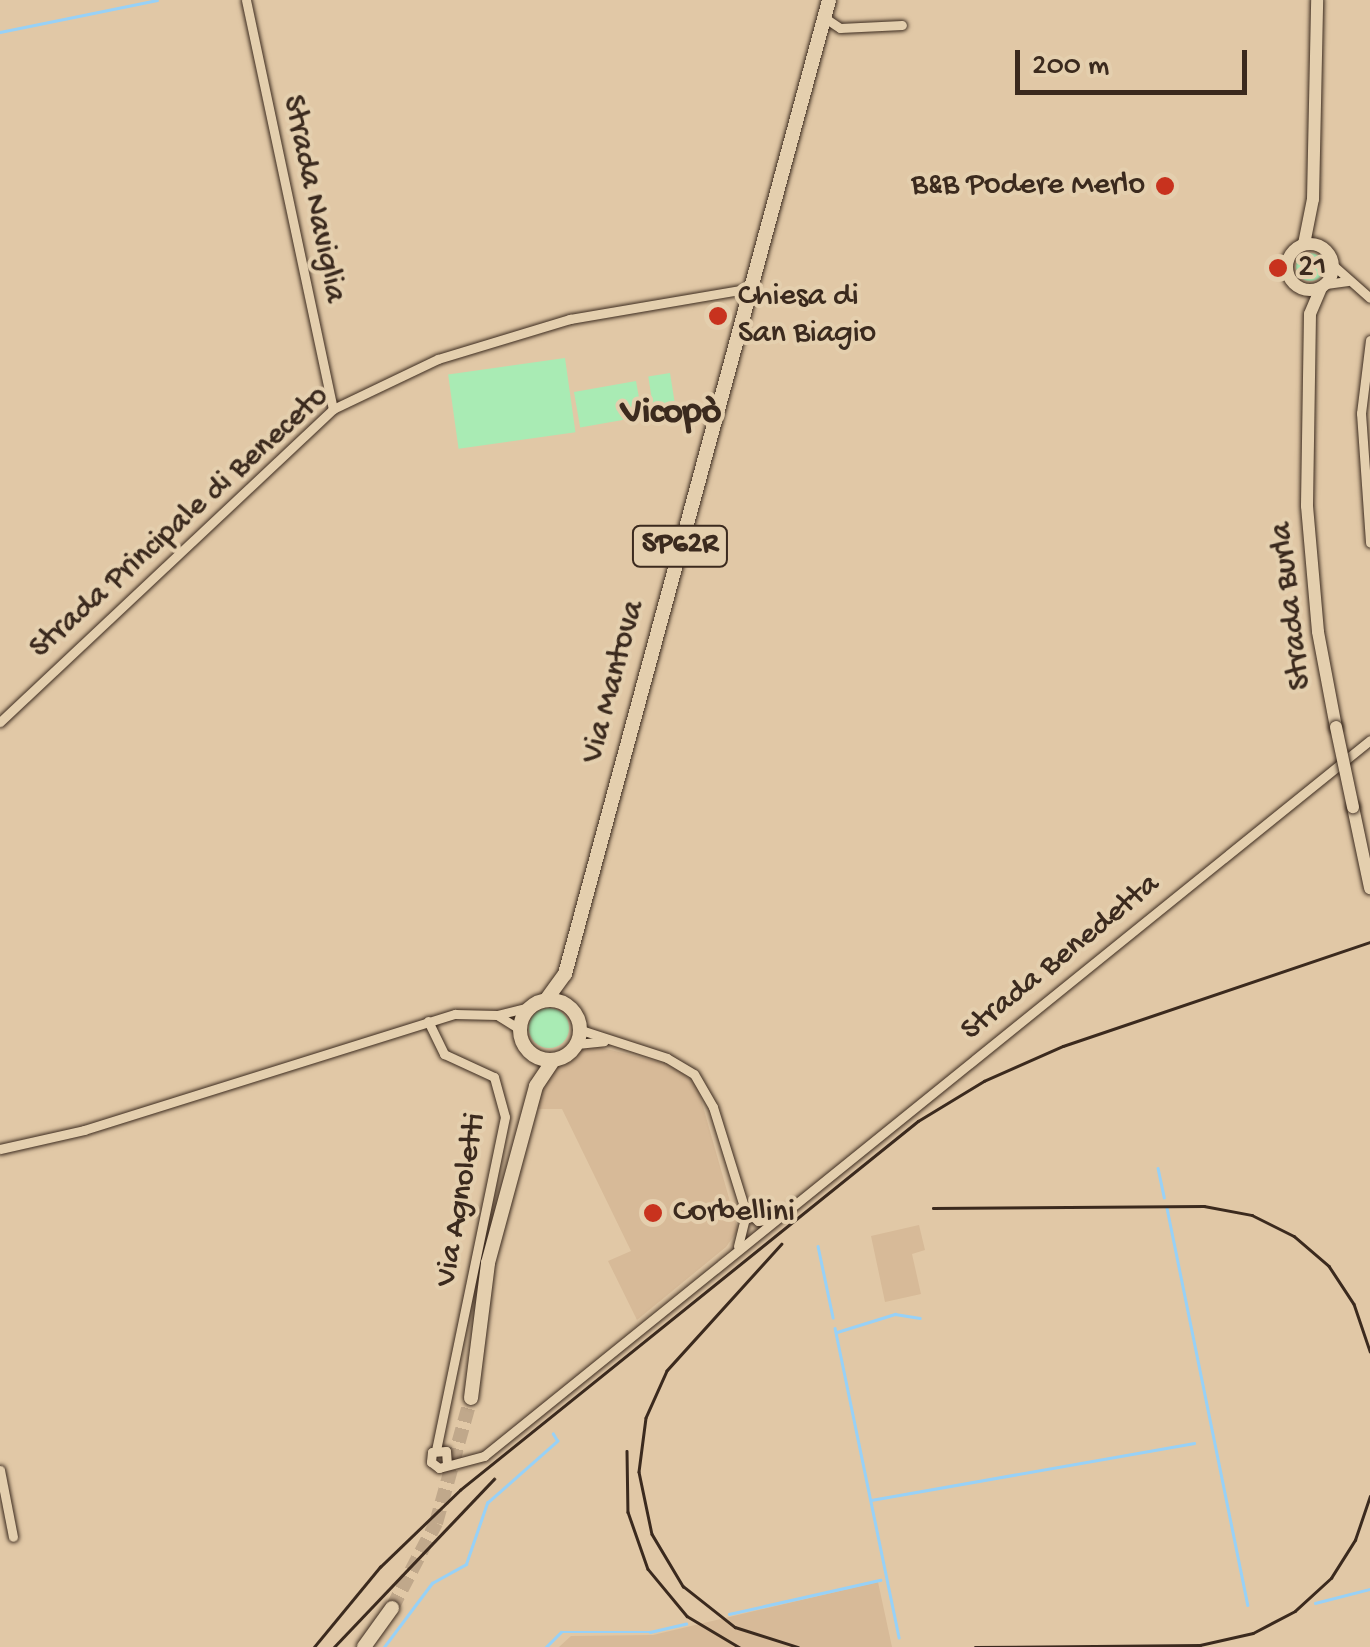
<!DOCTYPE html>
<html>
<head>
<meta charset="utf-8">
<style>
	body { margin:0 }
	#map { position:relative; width:1370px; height:1647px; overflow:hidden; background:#e1c8a6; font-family:"Gochi Hand",sans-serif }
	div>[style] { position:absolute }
	.built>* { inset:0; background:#d7ba98 }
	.green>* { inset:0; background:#a9ebb4; transform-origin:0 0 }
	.round { border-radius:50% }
	.stream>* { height:2.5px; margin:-1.25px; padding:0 1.25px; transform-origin:1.25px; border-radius:1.25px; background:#97d1f7 }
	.primary-tunnel>* { height:14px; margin-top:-7px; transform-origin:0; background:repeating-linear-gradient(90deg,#c0a88b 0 14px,transparent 0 21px) }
	.roads { filter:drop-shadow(0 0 2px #3b2a1e) drop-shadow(0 0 2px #3b2a1e) }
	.minor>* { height:9px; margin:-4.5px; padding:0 4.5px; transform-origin:4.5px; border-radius:4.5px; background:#e4cfae }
	.secondary>* { height:12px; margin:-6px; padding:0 6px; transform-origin:6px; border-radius:6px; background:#e4cfae }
	.secondary>.ring { margin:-6px; padding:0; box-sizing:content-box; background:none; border:12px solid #e4cfae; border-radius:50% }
	.primary>* { height:14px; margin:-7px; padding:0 7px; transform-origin:7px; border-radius:7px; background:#e4cfae }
	.primary>.ring { margin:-7px; padding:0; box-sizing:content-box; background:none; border:14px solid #e4cfae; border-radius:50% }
	.rail>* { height:2.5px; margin:-1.25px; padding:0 1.25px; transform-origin:1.25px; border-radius:1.25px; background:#3b2a1e }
	.bridges { filter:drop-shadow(0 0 2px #3b2a1e) drop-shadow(0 0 2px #3b2a1e) }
	.secondary-bridge>* { height:12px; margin:-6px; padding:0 6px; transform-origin:6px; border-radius:6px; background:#e4cfae }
	.dots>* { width:28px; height:28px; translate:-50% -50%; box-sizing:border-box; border:5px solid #e4cfae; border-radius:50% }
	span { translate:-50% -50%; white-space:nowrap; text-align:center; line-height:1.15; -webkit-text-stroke:8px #e4cfae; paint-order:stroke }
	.shield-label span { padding:2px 8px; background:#e4cfae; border:2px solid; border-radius:8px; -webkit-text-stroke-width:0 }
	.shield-label { font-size:30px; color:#3b2a1e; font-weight:700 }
	.poi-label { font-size:32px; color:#3b2a1e }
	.right { translate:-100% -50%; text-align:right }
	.left { translate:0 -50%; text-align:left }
	.street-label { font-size:32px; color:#3b2a1e }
	.quarter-label { font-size:38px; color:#3b2a1e; font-weight:700 }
	.scale { position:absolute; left:1015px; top:50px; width:232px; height:45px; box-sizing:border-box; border:5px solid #3b2a1e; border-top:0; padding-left:12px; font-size:30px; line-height:35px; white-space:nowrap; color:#3b2a1e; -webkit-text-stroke:8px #e4cfae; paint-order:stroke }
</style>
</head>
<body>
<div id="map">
	<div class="built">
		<i style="clip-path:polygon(590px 1045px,672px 1065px,697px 1085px,738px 1230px,726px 1247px,637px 1320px,608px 1261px,631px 1251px,562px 1109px,538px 1109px,536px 1104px,556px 1066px)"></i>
		<i style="clip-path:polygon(919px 1225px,925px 1250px,912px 1254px,921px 1294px,885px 1302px,871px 1236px)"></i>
		<i style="clip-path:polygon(878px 1582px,892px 1647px,559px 1647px,571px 1636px,653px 1635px)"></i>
	</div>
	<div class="green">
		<i class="round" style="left:1296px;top:253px;width:28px;height:28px"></i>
		<i style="left:565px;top:358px;width:75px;height:118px;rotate:82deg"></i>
		<i style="left:670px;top:373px;width:43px;height:22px;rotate:81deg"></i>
		<i style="left:636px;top:381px;width:36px;height:63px;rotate:80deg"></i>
		<i class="round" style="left:529px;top:1008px;width:40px;height:40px"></i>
	</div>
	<div class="stream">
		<i style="left:0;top:32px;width:160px;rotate:-11.5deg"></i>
		<i style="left:1158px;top:1168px;width:30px;rotate:78deg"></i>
		<i style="left:1167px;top:1208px;width:405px;rotate:78.5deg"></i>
		<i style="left:818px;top:1246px;width:73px;rotate:78.1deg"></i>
		<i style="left:835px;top:1328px;width:316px;rotate:78.3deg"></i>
		<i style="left:837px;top:1332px;width:61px;rotate:-17.2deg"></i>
		<i style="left:895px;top:1314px;width:25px;rotate:9deg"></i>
		<i style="left:871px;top:1500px;width:328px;rotate:-10deg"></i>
		<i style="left:1315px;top:1603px;width:57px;rotate:-14.3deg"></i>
		<i style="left:729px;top:1614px;width:155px;rotate:-12.7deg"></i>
		<i style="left:384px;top:1647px;width:80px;rotate:-53.1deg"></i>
		<i style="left:432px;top:1583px;width:39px;rotate:-29deg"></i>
		<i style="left:466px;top:1564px;width:65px;rotate:-71deg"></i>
		<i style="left:487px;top:1503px;width:94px;rotate:-41.5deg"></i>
		<i style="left:557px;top:1441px;width:8px;rotate:-120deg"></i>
		<i style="left:546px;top:1647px;width:21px;rotate:-45deg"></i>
		<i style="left:561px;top:1632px;width:89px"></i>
		<i style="left:650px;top:1632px;width:37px;rotate:-13deg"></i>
	</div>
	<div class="primary-tunnel">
		<i style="left:392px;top:1608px;width:96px;rotate:-62.6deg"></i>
		<i style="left:436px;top:1523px;width:130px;rotate:-74.4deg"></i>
	</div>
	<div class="roads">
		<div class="minor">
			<i style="left:246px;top:0;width:418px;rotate:78deg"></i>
			<i style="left:825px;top:18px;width:18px;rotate:34deg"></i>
			<i style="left:840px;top:28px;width:62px;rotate:-2.8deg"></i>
			<i style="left:1334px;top:266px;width:48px;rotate:41.6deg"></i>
			<i style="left:1326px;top:284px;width:22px;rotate:-8deg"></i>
			<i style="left:1370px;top:340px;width:74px;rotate:97deg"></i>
			<i style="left:1361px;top:413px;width:130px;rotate:86deg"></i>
			<i style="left:0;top:722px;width:457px;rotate:-43.2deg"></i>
			<i style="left:333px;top:409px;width:116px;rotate:-25.5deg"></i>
			<i style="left:438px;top:359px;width:138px;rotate:-16.9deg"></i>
			<i style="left:570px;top:319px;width:185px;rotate:-9.7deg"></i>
			<i style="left:497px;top:1015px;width:26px;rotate:32deg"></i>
			<i style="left:428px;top:1021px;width:37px;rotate:64deg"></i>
			<i style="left:444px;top:1054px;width:55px;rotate:24.7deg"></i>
			<i style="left:494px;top:1077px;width:41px;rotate:74.6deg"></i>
			<i style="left:505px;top:1117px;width:339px;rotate:101.7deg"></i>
			<i style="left:581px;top:1030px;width:90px;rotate:18deg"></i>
			<i style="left:667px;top:1058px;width:31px;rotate:31deg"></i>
			<i style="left:694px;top:1074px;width:38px;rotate:60deg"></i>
			<i style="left:713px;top:1107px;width:108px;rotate:72.7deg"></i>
			<i style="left:745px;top:1210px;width:17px;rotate:40deg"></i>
			<i style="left:758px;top:1221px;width:18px;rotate:-9deg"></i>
			<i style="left:577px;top:1044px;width:27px;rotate:-6deg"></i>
			<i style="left:0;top:1149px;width:86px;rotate:-12.7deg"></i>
			<i style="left:84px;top:1130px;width:389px;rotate:-17.4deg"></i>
			<i style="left:455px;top:1014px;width:42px;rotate:1.4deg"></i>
			<i style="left:497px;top:1015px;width:34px;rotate:-14deg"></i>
			<i style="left:738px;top:1246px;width:33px;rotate:-76deg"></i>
			<i style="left:447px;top:1465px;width:14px;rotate:-94deg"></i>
			<i style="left:446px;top:1451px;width:14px;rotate:176deg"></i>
			<i style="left:432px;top:1452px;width:10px;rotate:96deg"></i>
			<i style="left:431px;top:1462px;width:10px;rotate:37deg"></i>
			<i style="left:439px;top:1468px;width:47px;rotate:-14.9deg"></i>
			<i style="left:484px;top:1456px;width:1139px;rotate:-38.94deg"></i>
			<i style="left:0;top:1470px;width:68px;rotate:79deg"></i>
		</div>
		<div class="secondary">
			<i class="ring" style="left:1287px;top:244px;width:34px;height:34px"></i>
			<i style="left:1304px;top:244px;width:46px;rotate:-78.7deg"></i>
			<i style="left:1313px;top:199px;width:199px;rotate:-88.8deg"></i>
			<i style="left:1321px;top:288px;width:28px;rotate:113deg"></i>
			<i style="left:1310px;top:314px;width:192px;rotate:90.9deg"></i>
			<i style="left:1307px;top:506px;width:126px;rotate:85deg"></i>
			<i style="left:1318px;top:632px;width:97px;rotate:79.3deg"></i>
			<i style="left:1353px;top:807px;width:83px;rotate:78.1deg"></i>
		</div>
		<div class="primary">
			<i class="ring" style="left:520px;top:1000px;width:46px;height:46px"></i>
			<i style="left:546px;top:1000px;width:32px;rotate:-54deg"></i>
			<i style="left:565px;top:974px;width:1009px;rotate:-74.83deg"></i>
			<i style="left:471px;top:1398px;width:136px;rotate:-82.8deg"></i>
			<i style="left:488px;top:1263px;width:183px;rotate:-74.8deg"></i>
			<i style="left:536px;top:1086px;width:30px;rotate:-56deg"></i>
			<i style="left:364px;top:1647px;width:48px;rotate:-54.3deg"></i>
		</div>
	</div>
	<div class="rail">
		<i style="left:933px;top:1208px;width:271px;rotate:-0.4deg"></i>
		<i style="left:1204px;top:1206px;width:49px;rotate:10.6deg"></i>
		<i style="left:1252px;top:1215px;width:47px;rotate:26.6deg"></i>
		<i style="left:1294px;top:1236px;width:46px;rotate:40.6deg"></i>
		<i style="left:1329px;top:1266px;width:45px;rotate:56.7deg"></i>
		<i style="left:1354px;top:1304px;width:50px;rotate:71.2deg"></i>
		<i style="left:782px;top:1244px;width:171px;rotate:132.2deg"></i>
		<i style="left:667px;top:1371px;width:51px;rotate:114.1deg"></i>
		<i style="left:646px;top:1418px;width:54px;rotate:97.4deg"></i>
		<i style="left:639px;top:1472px;width:63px;rotate:78.2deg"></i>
		<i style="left:652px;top:1534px;width:61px;rotate:59.2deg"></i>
		<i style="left:683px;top:1586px;width:66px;rotate:38.3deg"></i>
		<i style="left:735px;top:1627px;width:66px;rotate:17.6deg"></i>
		<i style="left:627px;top:1451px;width:61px;rotate:89.1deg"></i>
		<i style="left:628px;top:1512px;width:60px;rotate:70.7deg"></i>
		<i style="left:648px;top:1569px;width:61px;rotate:50.3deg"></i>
		<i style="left:687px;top:1616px;width:61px;rotate:30.8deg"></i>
		<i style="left:314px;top:1647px;width:104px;rotate:-50.5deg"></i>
		<i style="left:380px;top:1567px;width:111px;rotate:-43.9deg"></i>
		<i style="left:460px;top:1490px;width:588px;rotate:-38.86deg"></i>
		<i style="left:918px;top:1121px;width:77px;rotate:-31.2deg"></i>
		<i style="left:984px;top:1081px;width:86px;rotate:-23.9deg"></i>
		<i style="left:1063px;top:1046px;width:324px;rotate:-18.7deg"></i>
		<i style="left:334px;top:1647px;width:232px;rotate:-46.4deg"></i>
		<i style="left:975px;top:1647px;width:225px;rotate:-0.5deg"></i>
		<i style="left:1200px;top:1645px;width:54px;rotate:-12.8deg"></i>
		<i style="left:1253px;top:1633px;width:47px;rotate:-27.6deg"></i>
		<i style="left:1295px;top:1611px;width:49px;rotate:-42.5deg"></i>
		<i style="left:1331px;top:1578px;width:45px;rotate:-57.7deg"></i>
		<i style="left:1355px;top:1540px;width:46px;rotate:-71.2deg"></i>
	</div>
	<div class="bridges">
		<div class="secondary-bridge">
			<i style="left:1336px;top:727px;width:82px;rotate:78deg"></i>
		</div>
	</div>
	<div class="dots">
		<i style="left:1165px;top:186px;background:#c8321e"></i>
		<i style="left:1278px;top:268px;background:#c8321e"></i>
		<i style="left:718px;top:316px;background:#c8321e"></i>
		<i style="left:653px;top:1213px;background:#c8321e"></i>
	</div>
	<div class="shield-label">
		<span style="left:680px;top:546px">SP62R</span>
	</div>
	<div class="poi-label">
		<span class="right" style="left:1145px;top:186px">B&amp;B Podere Merlo</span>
		<span class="left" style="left:1298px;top:268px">21</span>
		<span class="left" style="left:738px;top:316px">Chiesa di<br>San Biagio</span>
		<span class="left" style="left:673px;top:1213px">Corbellini</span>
	</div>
	<div class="street-label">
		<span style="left:313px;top:199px;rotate:78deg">Strada Naviglia</span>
		<span style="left:180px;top:523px;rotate:-42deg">Strada Principale di Beneceto</span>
		<span style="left:1292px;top:606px;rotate:-97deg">Strada Burla</span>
		<span style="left:614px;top:682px;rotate:-75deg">Via Mantova</span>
		<span style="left:1061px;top:958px;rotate:-39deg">Strada Benedetta</span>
		<span style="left:462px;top:1200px;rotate:-80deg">Via Agnoletti</span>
	</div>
	<div class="quarter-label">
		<span style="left:671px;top:414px">Vicopò</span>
	</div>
	<div class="scale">200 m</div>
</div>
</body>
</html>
